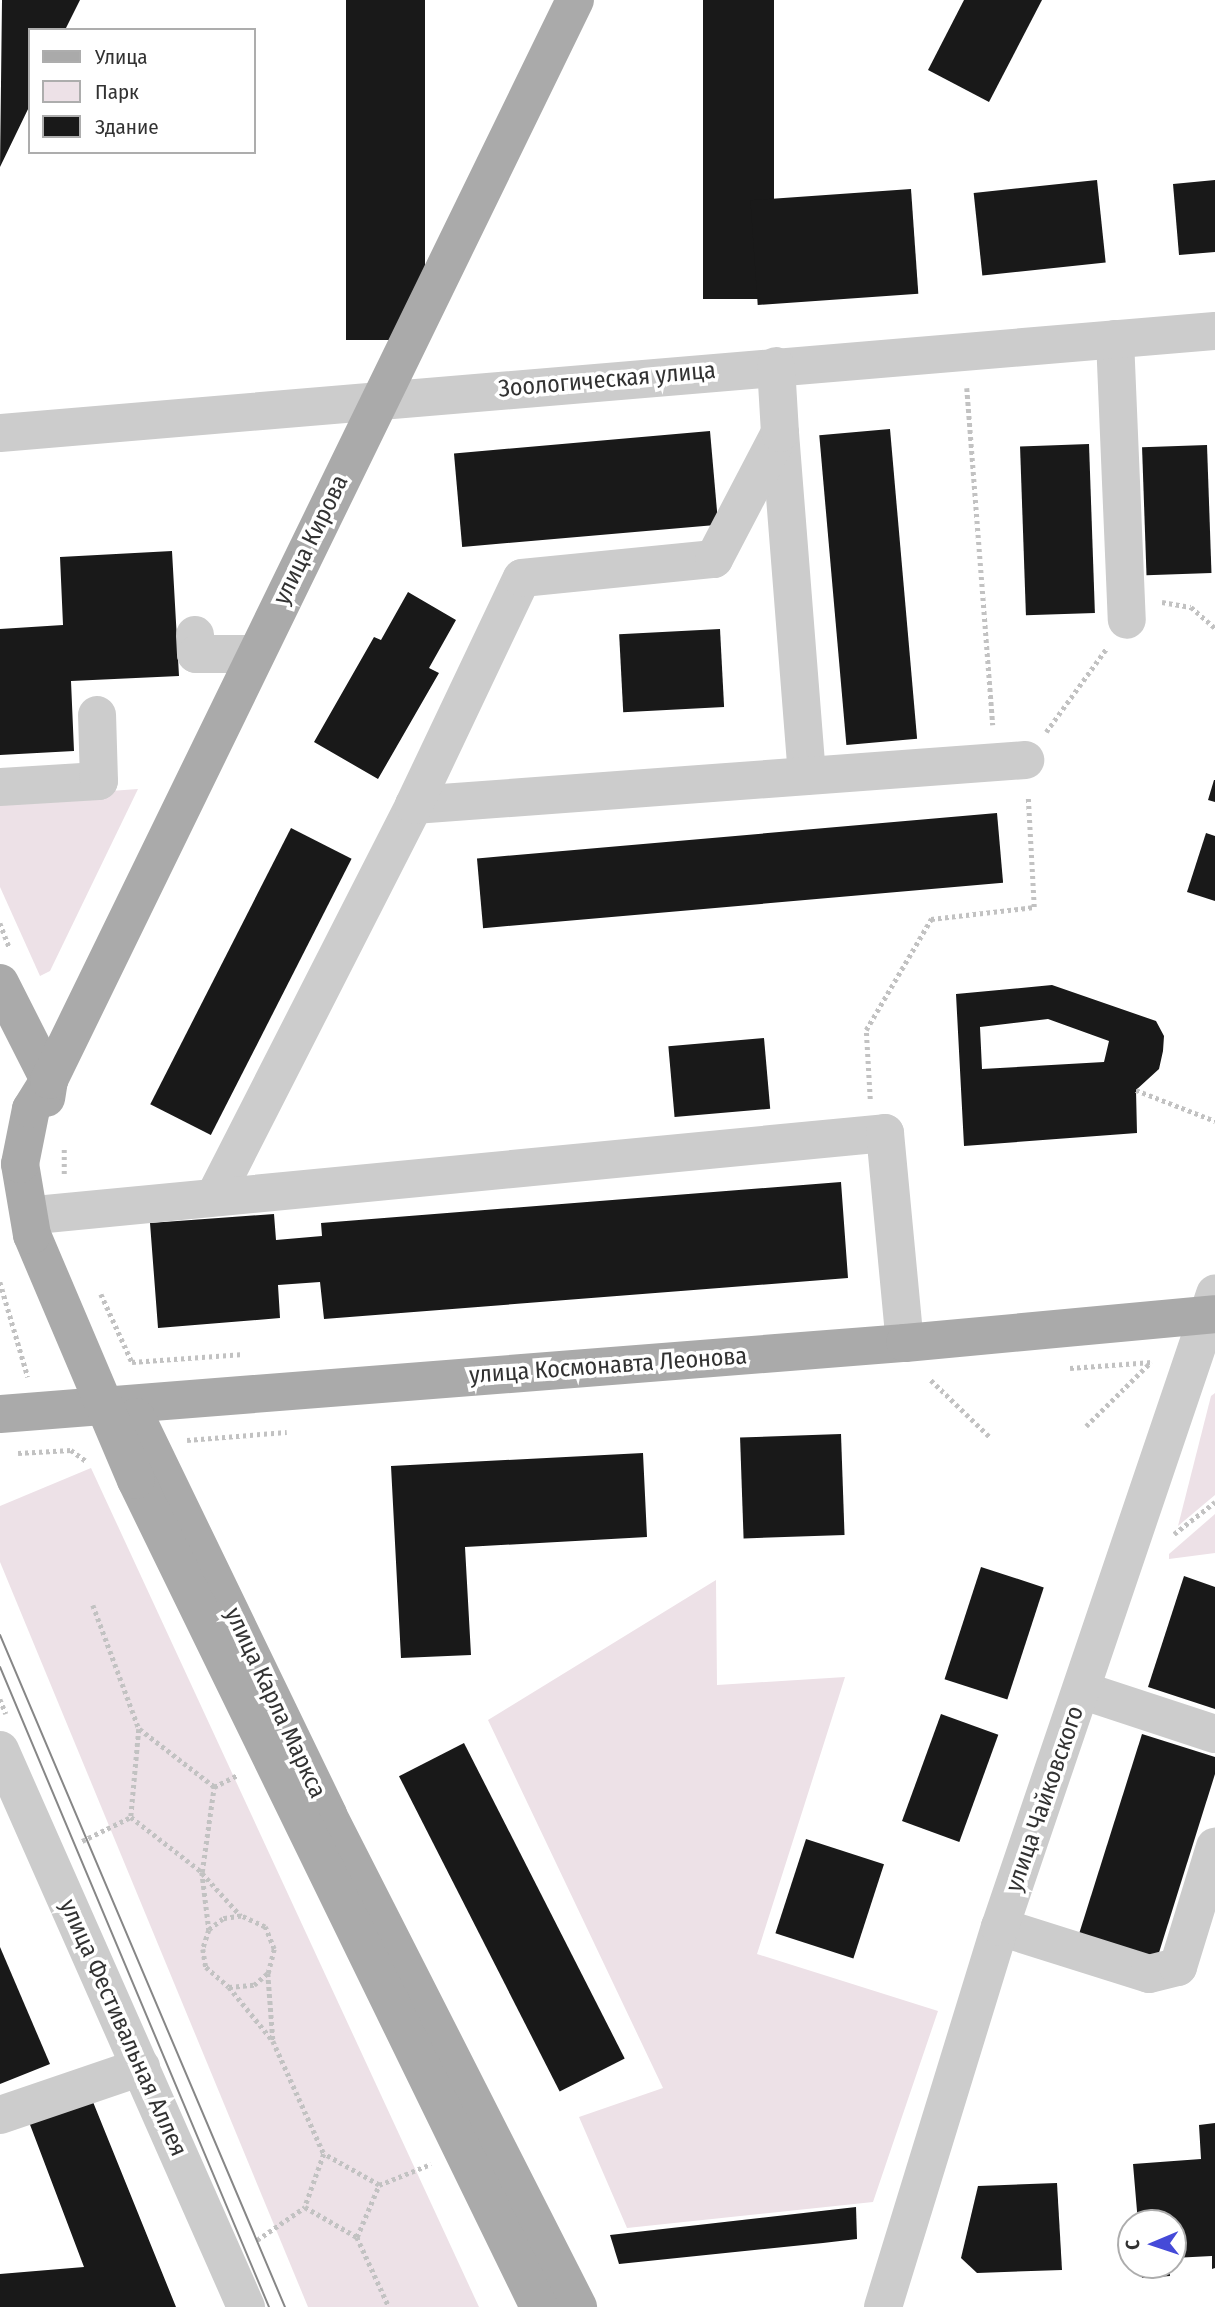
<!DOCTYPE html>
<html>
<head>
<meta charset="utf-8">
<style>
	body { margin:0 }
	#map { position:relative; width:1215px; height:2307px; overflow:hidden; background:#fff; font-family:"Fira Sans Condensed",sans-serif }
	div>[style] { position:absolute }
	.green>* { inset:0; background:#ede1e7 }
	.building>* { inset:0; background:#191919; transform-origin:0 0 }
	.path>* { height:4.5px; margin-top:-2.25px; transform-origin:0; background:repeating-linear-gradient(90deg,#c2c2c2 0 3.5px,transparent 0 7px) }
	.minor>* { height:38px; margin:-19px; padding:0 19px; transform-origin:19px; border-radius:19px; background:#ccc }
	.major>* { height:38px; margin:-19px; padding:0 19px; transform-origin:19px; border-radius:19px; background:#aaa }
	.tram>* { height:2px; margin:-1px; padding:0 1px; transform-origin:1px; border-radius:1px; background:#878787 }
	span { translate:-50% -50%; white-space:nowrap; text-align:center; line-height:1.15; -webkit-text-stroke:7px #fff; paint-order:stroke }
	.street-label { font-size:24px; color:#323232 }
	.legend { position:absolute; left:28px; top:28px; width:228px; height:126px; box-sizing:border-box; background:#fff; border:2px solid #adadad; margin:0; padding:9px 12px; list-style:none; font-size:21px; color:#323232 }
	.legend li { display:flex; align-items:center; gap:14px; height:35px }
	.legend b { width:35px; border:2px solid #adadad }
	.north { position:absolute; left:1117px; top:2209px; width:70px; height:70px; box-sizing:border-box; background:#fff; border:2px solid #adadad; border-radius:50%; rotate:268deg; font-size:19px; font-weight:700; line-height:28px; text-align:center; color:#323232 }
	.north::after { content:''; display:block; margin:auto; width:24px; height:32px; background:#454ad8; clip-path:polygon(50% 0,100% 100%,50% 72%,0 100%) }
</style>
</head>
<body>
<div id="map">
	<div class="green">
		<i style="clip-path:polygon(138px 789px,50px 971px,40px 976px,0 887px,0 799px)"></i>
		<i style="clip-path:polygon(1215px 1393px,1215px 1495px,1178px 1526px,1211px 1396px)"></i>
		<i style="clip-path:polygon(91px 1468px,479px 2307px,308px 2307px,0 1562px,0 1506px)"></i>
		<i style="clip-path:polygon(1215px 1514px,1215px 1553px,1169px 1559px,1169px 1554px)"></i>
		<i style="clip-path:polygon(716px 1580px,717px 1685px,845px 1677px,757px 1954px,938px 2011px,873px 2202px,627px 2228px,579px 2117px,663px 2088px,488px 1720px)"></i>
	</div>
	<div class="building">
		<i style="clip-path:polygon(2px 0,80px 0,65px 30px,30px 30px,30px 105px,0 167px)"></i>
		<i style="left:346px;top:0;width:79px;height:340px"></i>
		<i style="left:703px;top:0;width:71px;height:299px"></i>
		<i style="clip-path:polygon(964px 0,1042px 0,989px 102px,928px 70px)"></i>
		<i style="left:1097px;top:180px;width:83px;height:124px;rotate:84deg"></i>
		<i style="clip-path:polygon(1215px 180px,1215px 252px,1179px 255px,1173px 184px)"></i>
		<i style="left:911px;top:189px;width:105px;height:161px;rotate:86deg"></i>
		<i style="left:890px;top:429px;width:311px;height:71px;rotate:85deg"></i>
		<i style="left:710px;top:431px;width:94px;height:257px;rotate:85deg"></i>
		<i style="left:1089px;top:444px;width:169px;height:69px;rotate:88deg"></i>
		<i style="left:1207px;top:445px;width:128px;height:65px;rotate:88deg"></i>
		<i style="clip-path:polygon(172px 551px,179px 676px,71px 681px,74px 751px,0 755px,0 629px,63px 625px,60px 557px)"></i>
		<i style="clip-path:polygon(408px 592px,456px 620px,429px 668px,439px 673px,378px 779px,314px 742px,374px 637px,381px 640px)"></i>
		<i style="left:720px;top:629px;width:78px;height:101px;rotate:87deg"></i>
		<i style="clip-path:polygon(1214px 780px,1215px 780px,1215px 802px,1208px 800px)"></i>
		<i style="left:997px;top:813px;width:70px;height:522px;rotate:85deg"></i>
		<i style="left:291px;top:828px;width:68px;height:310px;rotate:27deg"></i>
		<i style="clip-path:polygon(1206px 833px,1215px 836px,1215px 901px,1187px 892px)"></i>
		<i style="clip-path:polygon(evenodd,1052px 985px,1156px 1021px,1164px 1036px,1163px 1051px,1159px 1069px,1136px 1090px,1137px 1133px,964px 1146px,956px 994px,1052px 985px,1048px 1019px,1109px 1041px,1104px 1062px,982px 1069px,980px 1027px,1048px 1019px)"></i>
		<i style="left:764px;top:1038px;width:71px;height:96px;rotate:85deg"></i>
		<i style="clip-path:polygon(841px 1182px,848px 1278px,324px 1319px,320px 1282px,278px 1285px,280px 1318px,158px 1328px,150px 1223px,274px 1214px,276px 1240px,322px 1236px,321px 1223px)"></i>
		<i style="left:841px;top:1434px;width:101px;height:101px;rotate:88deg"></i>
		<i style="clip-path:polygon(643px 1453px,647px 1537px,465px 1547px,471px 1655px,401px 1658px,391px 1466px)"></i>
		<i style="left:981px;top:1567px;width:66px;height:118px;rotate:18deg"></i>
		<i style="clip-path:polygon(1184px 1576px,1215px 1587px,1215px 1709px,1148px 1687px)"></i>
		<i style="left:941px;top:1714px;width:61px;height:114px;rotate:20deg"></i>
		<i style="clip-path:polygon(1142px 1734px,1215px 1757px,1215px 1774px,1157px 1959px,1079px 1934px)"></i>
		<i style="left:464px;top:1743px;width:354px;height:73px;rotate:63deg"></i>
		<i style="left:806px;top:1839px;width:82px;height:99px;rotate:18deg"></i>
		<i style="clip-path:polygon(0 1947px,50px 2064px,0 2084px)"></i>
		<i style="clip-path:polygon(91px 2097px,176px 2307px,0 2307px,0 2274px,84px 2267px,29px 2122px)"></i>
		<i style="clip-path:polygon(1215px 2123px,1215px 2268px,1212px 2269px,1212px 2256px,1173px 2258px,1173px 2223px,1138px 2223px,1133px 2164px,1201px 2159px,1199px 2125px)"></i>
		<i style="clip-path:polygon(1057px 2183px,1062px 2270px,977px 2273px,961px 2258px,978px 2186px)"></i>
		<i style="clip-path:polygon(856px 2207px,857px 2239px,823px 2243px,619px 2264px,610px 2235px)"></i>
		<i style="clip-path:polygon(1141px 2265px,1169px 2265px,1170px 2276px,1142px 2278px)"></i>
	</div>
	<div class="path">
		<i style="left:967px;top:388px;width:338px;rotate:85.6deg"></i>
		<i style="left:1162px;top:602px;width:29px;rotate:10deg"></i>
		<i style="left:1191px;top:607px;width:32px;rotate:41deg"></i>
		<i style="left:1046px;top:732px;width:102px;rotate:-54.1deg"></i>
		<i style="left:0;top:923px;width:25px;rotate:69deg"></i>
		<i style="left:1136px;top:1090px;width:85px;rotate:21.4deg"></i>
		<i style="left:870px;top:1099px;width:69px;rotate:-93.3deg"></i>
		<i style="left:866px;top:1030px;width:129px;rotate:-59.6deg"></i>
		<i style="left:931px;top:919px;width:104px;rotate:-6.6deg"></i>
		<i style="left:1034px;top:907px;width:110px;rotate:-93.1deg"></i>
		<i style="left:64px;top:1174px;width:26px;rotate:-90deg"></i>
		<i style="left:0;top:1282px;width:99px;rotate:73.6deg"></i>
		<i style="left:101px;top:1294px;width:75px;rotate:65.5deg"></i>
		<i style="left:132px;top:1362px;width:112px;rotate:-4.1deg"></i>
		<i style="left:1070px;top:1368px;width:82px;rotate:-4.2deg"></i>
		<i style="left:931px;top:1380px;width:81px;rotate:44deg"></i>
		<i style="left:1086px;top:1426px;width:91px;rotate:-44.6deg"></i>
		<i style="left:187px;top:1440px;width:100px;rotate:-4.6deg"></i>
		<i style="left:18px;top:1453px;width:53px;rotate:-3.2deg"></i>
		<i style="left:71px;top:1450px;width:19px;rotate:36deg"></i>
		<i style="left:1174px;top:1534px;width:52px;rotate:-38deg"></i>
		<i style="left:93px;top:1605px;width:132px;rotate:69.6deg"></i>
		<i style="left:139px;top:1729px;width:88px;rotate:95.2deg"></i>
		<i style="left:131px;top:1817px;width:90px;rotate:37.8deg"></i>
		<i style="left:202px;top:1872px;width:86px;rotate:-82deg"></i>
		<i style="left:214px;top:1787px;width:95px;rotate:-142.3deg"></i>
		<i style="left:0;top:1699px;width:16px;rotate:68deg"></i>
		<i style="left:214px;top:1787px;width:27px;rotate:-27deg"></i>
		<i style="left:82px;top:1841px;width:55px;rotate:-26.1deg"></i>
		<i style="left:202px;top:1872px;width:58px;rotate:83.1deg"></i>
		<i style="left:202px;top:1873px;width:58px;rotate:47.8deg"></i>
		<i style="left:268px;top:1973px;width:67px;rotate:85.7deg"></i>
		<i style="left:229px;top:1987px;width:25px;rotate:-5deg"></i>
		<i style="left:254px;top:1985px;width:18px;rotate:-41deg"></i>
		<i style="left:268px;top:1973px;width:25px;rotate:-76deg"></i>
		<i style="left:274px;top:1949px;width:24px;rotate:-112deg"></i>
		<i style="left:265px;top:1927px;width:26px;rotate:-155deg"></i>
		<i style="left:241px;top:1916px;width:18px;rotate:171deg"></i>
		<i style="left:223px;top:1919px;width:18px;rotate:142deg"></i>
		<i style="left:209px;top:1930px;width:20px;rotate:108deg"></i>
		<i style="left:203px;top:1949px;width:18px;rotate:81deg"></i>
		<i style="left:206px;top:1967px;width:30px;rotate:41deg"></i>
		<i style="left:229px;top:1987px;width:70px;rotate:50.8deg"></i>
		<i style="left:273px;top:2041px;width:124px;rotate:65.7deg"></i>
		<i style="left:379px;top:2185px;width:56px;rotate:-22deg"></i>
		<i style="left:357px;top:2237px;width:56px;rotate:-67.1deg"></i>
		<i style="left:379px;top:2185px;width:63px;rotate:-150.6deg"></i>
		<i style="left:324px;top:2154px;width:56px;rotate:109.7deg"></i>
		<i style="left:305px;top:2207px;width:60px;rotate:30deg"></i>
		<i style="left:357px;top:2237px;width:77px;rotate:65.4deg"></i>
		<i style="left:257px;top:2240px;width:58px;rotate:-34.5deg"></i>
	</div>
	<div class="minor">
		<i style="left:1115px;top:339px;width:281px;rotate:87.6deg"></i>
		<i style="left:0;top:433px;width:1219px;rotate:-4.8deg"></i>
		<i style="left:780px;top:433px;width:344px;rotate:85.5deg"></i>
		<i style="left:195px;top:635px;width:19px;rotate:87deg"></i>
		<i style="left:196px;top:654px;width:59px"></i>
		<i style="left:0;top:787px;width:99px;rotate:-3.5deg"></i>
		<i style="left:99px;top:781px;width:66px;rotate:-91.7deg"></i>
		<i style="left:414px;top:805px;width:613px;rotate:-4.21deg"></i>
		<i style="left:215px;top:1196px;width:439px;rotate:-63deg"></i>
		<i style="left:414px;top:805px;width:251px;rotate:-64.6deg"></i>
		<i style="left:522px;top:578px;width:193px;rotate:-5.7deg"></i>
		<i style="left:714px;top:559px;width:142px;rotate:-62.4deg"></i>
		<i style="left:780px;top:433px;width:67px;rotate:-93.4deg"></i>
		<i style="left:46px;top:1214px;width:843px;rotate:-5.51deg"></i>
		<i style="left:885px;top:1133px;width:211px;rotate:84.6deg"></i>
		<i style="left:1084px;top:1691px;width:138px;rotate:18.2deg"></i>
		<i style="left:0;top:1750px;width:609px;rotate:66.17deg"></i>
		<i style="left:1000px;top:1927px;width:156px;rotate:17.5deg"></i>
		<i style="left:1149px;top:1974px;width:30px;rotate:-14deg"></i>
		<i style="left:1178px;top:1967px;width:126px;rotate:-72.9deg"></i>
		<i style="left:0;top:2115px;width:149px;rotate:-18.8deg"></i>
		<i style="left:883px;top:2307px;width:398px;rotate:-72.9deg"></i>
		<i style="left:1000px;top:1927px;width:669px;rotate:-71.24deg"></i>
	</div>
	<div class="major">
		<i style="left:0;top:983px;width:109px;rotate:63.2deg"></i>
		<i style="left:49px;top:1080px;width:18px;rotate:99deg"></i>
		<i style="left:0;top:1414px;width:908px;rotate:-4.49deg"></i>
		<i style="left:905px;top:1343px;width:311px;rotate:-5.3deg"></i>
		<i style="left:136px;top:1417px;width:442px;rotate:64.2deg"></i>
		<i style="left:328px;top:1815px;width:552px;rotate:63.06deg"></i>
		<i style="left:539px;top:2307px;width:920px;rotate:-115.98deg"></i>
		<i style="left:136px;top:1480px;width:266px;rotate:-113deg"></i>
		<i style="left:32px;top:1235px;width:72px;rotate:-99.6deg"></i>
		<i style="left:20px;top:1164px;width:56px;rotate:-78.7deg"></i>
		<i style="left:31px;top:1109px;width:34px;rotate:-58deg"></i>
		<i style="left:49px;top:1080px;width:1201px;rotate:-64.03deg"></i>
	</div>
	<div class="tram">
		<i style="left:0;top:1635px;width:730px;rotate:67.02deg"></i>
		<i style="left:0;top:1667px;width:694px;rotate:67.2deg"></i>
	</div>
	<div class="street-label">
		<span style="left:607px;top:380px;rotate:-5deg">Зоологическая улица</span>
		<span style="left:311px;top:540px;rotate:-64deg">улица Кирова</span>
		<span style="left:608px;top:1366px;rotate:-4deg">улица Космонавта Леонова</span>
		<span style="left:275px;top:1703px;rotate:65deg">улица Карла Маркса</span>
		<span style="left:1045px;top:1799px;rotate:-71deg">улица Чайковского</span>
		<span style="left:123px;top:2028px;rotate:66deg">улица Фестивальная Аллея</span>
	</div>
	<ul class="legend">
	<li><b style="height:9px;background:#aaa"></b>Улица</li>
	<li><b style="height:19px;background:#ede1e7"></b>Парк</li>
	<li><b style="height:19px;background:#191919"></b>Здание</li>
	</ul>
	<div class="north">С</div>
</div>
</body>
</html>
